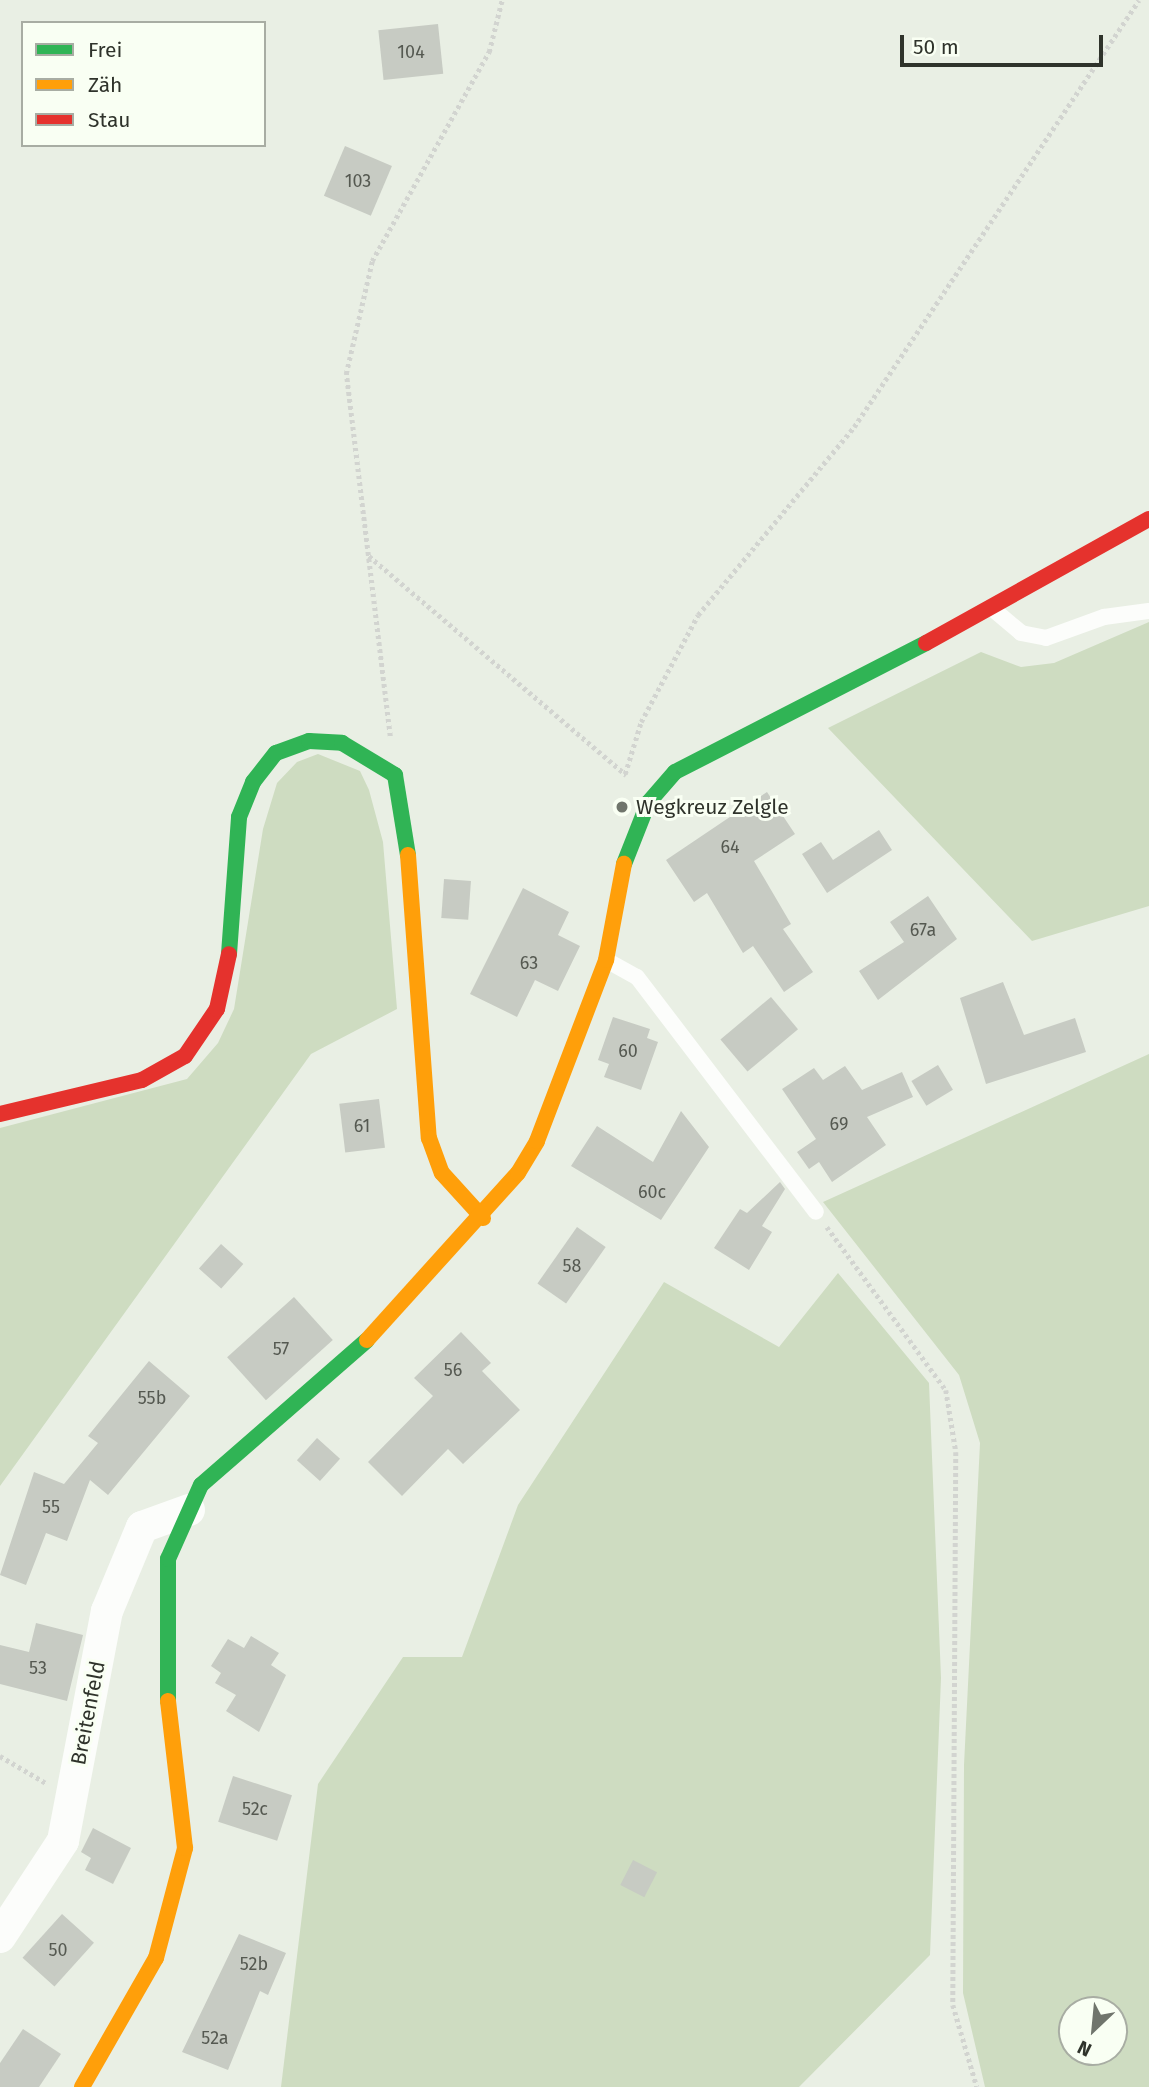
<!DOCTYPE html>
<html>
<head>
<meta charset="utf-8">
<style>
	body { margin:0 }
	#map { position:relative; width:1149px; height:2087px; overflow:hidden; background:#e9efe4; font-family:"Fira Sans",sans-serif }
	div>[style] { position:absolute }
	.green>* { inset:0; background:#cedcc1 }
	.building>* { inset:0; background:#c7cbc3; transform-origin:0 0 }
	.path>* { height:4.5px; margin-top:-2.25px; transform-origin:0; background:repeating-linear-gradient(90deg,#d2d4d0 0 3.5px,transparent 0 7px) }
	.lane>* { height:16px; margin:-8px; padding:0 8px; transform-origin:8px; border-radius:8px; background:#fcfdfb }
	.street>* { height:32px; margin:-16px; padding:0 16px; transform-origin:16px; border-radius:16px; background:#fcfdfb }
	.fast>* { height:16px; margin:-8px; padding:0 8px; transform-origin:8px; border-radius:8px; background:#30b455 }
	.slow>* { height:16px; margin:-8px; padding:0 8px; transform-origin:8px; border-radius:8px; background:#ff9f0a }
	.jam>* { height:16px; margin:-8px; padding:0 8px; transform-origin:8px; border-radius:8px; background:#e5322d }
	.dots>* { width:19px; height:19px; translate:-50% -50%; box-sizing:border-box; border:4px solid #f9fff3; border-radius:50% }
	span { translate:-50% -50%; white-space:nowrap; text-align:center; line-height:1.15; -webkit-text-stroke:6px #f9fff3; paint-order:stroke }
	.number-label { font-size:18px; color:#555951 }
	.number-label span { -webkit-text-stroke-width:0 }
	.poi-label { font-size:21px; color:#2f332b }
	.left { translate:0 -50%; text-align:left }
	.street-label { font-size:21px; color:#2f332b }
	.legend { position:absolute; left:21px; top:21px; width:245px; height:126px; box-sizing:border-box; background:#f9fff3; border:2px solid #a8ada3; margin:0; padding:9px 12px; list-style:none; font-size:21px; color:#2f332b }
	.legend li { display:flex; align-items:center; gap:14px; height:35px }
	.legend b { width:35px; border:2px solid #a8ada3 }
	.north { position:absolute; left:1058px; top:1996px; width:70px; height:70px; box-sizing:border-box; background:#f9fff3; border:2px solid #a8ada3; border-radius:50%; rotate:206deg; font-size:19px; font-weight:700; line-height:28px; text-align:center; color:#2f332b }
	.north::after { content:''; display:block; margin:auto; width:24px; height:32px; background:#70756c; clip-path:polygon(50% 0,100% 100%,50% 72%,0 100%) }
	.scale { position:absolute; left:900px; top:35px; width:203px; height:32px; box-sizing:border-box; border:4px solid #2f332b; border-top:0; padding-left:9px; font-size:21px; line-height:24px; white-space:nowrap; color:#2f332b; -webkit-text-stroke:5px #f9fff3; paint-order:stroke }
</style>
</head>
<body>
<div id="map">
	<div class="green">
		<i style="clip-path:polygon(1149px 622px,1149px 906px,1032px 941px,828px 728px,981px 652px,1021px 667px,1054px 663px)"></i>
		<i style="clip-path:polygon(318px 754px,360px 771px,369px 790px,383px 842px,397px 1009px,311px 1054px,0 1486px,0 1128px,187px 1079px,218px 1043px,234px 1009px,263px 829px,277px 783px,297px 762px)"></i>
		<i style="clip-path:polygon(evenodd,1149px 1054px,1149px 2087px,985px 2087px,963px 1993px,964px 1765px,980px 1443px,959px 1375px,823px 1202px,1149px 1054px,1072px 2010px,1114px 2010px,1114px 2052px,1072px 2052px,1072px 2010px)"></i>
		<i style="clip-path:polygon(838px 1273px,929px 1383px,941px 1678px,930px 1955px,799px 2087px,281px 2087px,318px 1784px,403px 1657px,462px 1657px,518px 1505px,664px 1282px,779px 1347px)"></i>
	</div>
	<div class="building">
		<i style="left:438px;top:24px;width:50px;height:60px;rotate:84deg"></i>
		<i style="left:345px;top:146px;width:51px;height:54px;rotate:23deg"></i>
		<i style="clip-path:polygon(767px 792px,795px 834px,754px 861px,791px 924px,783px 929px,813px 972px,784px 992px,753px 946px,743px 953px,707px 893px,694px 902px,666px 860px)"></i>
		<i style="clip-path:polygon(879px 830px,892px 850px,827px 893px,802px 854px,821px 842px,833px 860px)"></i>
		<i style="left:444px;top:879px;width:27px;height:39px;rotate:4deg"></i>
		<i style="clip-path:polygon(523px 888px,569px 912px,558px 935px,580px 946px,558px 991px,535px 980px,517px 1017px,470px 994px)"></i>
		<i style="clip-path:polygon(928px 896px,957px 939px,878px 1000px,859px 971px,904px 942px,890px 922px)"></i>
		<i style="clip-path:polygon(1003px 982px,1024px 1035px,1075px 1018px,1086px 1052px,986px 1084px,960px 998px)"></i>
		<i style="left:771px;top:997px;width:42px;height:66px;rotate:50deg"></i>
		<i style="clip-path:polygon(613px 1017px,650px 1029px,647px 1038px,658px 1042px,641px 1090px,604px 1077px,609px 1064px,598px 1060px)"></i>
		<i style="left:938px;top:1065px;width:29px;height:31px;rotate:59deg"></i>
		<i style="clip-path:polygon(845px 1066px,862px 1090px,902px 1072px,913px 1097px,867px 1117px,886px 1145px,832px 1182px,819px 1162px,809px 1169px,797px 1152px,816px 1139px,782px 1089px,814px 1068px,823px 1080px)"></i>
		<i style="left:379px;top:1099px;width:49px;height:40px;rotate:83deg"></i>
		<i style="clip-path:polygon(681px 1111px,709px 1147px,661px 1220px,571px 1166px,597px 1126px,653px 1162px)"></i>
		<i style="clip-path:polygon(780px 1182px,785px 1189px,762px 1226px,772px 1232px,749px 1270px,714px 1248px,740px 1209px,747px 1213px)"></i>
		<i style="left:577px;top:1227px;width:35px;height:69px;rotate:35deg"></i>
		<i style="left:221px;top:1244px;width:30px;height:33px;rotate:42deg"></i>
		<i style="left:294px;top:1297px;width:58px;height:90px;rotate:48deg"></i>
		<i style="clip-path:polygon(461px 1332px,491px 1363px,482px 1371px,520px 1410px,463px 1464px,448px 1449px,402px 1496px,368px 1462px,433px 1396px,414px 1378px)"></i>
		<i style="clip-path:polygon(149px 1361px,190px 1396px,108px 1495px,90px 1480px,67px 1541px,46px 1533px,26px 1585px,0 1575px,34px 1472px,64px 1484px,98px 1443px,88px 1436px)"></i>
		<i style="left:317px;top:1438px;width:31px;height:30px;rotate:42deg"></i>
		<i style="clip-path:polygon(36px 1623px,83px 1635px,67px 1701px,0 1684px,0 1645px,29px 1652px)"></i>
		<i style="clip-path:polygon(251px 1636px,279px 1653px,271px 1665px,286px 1675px,259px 1732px,226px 1711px,236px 1695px,215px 1683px,221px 1673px,211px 1666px,228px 1639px,244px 1648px)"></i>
		<i style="left:233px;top:1776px;width:62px;height:48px;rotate:18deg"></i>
		<i style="clip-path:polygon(93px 1828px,131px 1848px,113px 1884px,85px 1870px,91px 1858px,81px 1852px)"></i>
		<i style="left:633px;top:1860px;width:27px;height:28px;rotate:27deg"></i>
		<i style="left:62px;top:1914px;width:43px;height:59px;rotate:42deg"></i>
		<i style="clip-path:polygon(239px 1934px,286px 1953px,268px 1995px,260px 1991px,228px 2070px,182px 2052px)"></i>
		<i style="clip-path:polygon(23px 2029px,61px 2054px,39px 2087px,0 2087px,0 2063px)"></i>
	</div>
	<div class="path">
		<i style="left:369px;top:556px;width:338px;rotate:40.4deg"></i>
		<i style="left:390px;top:736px;width:365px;rotate:-96.9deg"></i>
		<i style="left:346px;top:374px;width:116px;rotate:-77deg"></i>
		<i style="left:372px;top:261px;width:240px;rotate:-60.8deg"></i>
		<i style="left:489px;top:52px;width:54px;rotate:-76deg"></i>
		<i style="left:625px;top:774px;width:54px;rotate:-72.9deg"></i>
		<i style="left:641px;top:722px;width:121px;rotate:-62deg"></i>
		<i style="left:698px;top:615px;width:244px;rotate:-50.3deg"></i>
		<i style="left:854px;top:427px;width:513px;rotate:-56.28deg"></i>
		<i style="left:827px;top:1227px;width:202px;rotate:53.9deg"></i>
		<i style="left:946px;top:1390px;width:63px;rotate:80.8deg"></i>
		<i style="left:956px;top:1452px;width:553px;rotate:90.31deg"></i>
		<i style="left:953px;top:2005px;width:85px;rotate:73.7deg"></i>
		<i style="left:0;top:1756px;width:53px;rotate:30.4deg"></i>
	</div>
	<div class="lane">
		<i style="left:994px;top:610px;width:35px;rotate:40deg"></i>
		<i style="left:1021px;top:633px;width:25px;rotate:11deg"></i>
		<i style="left:1046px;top:638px;width:62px;rotate:-19.9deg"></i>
		<i style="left:1104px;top:617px;width:45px;rotate:-7.6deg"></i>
		<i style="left:606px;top:960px;width:35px;rotate:29deg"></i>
		<i style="left:637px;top:977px;width:295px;rotate:52.7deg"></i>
	</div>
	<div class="street">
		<i style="left:0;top:1937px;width:115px;rotate:-56.7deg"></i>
		<i style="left:63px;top:1841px;width:234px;rotate:-79.2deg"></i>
		<i style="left:107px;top:1611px;width:91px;rotate:-67.4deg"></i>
		<i style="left:142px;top:1527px;width:50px;rotate:-19.9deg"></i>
	</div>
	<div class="fast">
		<i style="left:624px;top:864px;width:66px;rotate:-68.5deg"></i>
		<i style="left:648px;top:803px;width:41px;rotate:-48.9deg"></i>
		<i style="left:675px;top:772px;width:282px;rotate:-27.2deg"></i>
		<i style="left:229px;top:954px;width:137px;rotate:-85.8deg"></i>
		<i style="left:239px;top:817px;width:38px;rotate:-68deg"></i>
		<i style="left:253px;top:782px;width:37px;rotate:-52deg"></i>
		<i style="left:276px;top:753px;width:35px;rotate:-20deg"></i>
		<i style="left:309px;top:741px;width:33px;rotate:3deg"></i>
		<i style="left:342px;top:743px;width:62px;rotate:31.1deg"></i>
		<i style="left:395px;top:775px;width:81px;rotate:80.8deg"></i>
		<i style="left:168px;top:1701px;width:142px;rotate:-90deg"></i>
		<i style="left:168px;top:1559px;width:81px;rotate:-66deg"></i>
		<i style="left:201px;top:1485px;width:220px;rotate:-41.1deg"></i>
	</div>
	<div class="slow">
		<i style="left:408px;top:855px;width:284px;rotate:85.8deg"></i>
		<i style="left:429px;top:1138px;width:37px;rotate:70deg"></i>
		<i style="left:442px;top:1173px;width:61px;rotate:47.7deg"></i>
		<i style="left:367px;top:1340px;width:225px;rotate:-47.9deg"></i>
		<i style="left:518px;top:1173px;width:37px;rotate:-59deg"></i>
		<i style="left:537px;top:1141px;width:194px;rotate:-69.1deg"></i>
		<i style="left:606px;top:960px;width:98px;rotate:-79.4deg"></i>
		<i style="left:82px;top:2087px;width:149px;rotate:-60.2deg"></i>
		<i style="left:156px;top:1958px;width:114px;rotate:-75.2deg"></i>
		<i style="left:185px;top:1848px;width:148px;rotate:-96.6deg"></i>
	</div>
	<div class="jam">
		<i style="left:926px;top:643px;width:255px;rotate:-29.1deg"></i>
		<i style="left:0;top:1114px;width:146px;rotate:-13.5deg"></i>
		<i style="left:142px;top:1080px;width:49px;rotate:-29.2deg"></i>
		<i style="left:185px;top:1056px;width:57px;rotate:-55.8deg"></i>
		<i style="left:217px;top:1009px;width:56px;rotate:-77.7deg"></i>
	</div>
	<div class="dots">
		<i style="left:622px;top:807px;background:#70756c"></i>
	</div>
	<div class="number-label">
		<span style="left:411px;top:52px">104</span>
		<span style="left:358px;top:181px">103</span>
		<span style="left:730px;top:847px">64</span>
		<span style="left:923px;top:930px">67a</span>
		<span style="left:529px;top:963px">63</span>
		<span style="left:628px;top:1051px">60</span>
		<span style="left:839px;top:1124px">69</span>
		<span style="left:362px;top:1126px">61</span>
		<span style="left:652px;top:1192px">60c</span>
		<span style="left:572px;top:1266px">58</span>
		<span style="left:281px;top:1349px">57</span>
		<span style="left:453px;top:1370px">56</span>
		<span style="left:152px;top:1398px">55b</span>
		<span style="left:51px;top:1507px">55</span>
		<span style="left:38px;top:1668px">53</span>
		<span style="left:255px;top:1809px">52c</span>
		<span style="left:58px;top:1950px">50</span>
		<span style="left:254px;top:1964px">52b</span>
		<span style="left:215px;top:2038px">52a</span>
	</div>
	<div class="poi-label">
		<span class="left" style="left:636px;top:807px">Wegkreuz Zelgle</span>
	</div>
	<div class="street-label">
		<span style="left:88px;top:1713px;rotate:-79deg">Breitenfeld</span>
	</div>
	<ul class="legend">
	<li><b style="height:9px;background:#30b455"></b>Frei</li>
	<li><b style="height:9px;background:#ff9f0a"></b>Zäh</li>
	<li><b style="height:9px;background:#e5322d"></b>Stau</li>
	</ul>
	<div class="north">N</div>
	<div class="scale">50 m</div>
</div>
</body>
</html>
